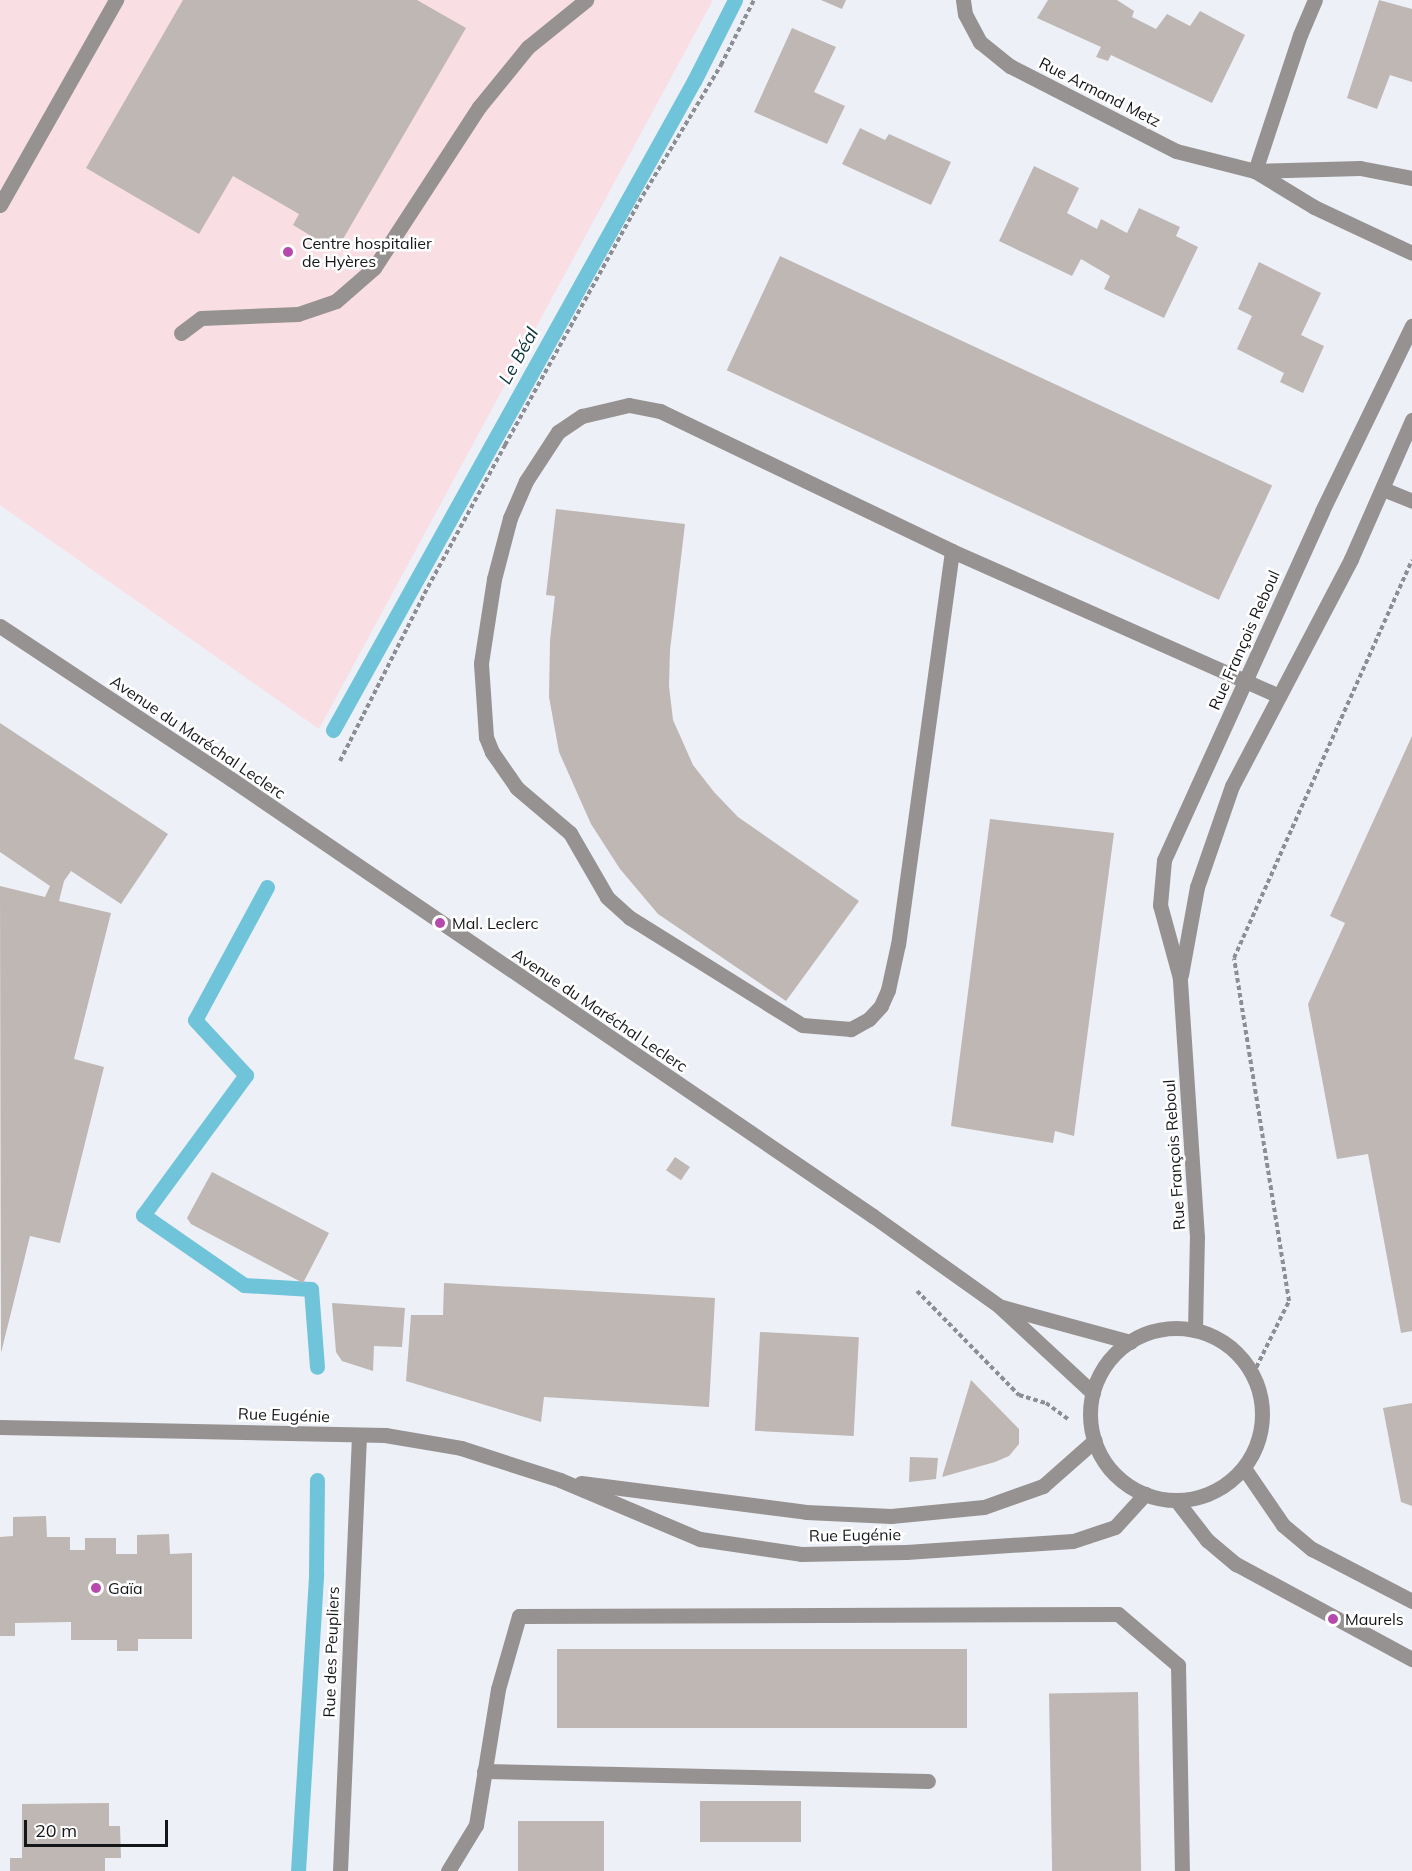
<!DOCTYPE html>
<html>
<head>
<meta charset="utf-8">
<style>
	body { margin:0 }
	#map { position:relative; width:1412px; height:1871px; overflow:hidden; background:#edf0f7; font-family:Mulish,sans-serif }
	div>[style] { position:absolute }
	.medical>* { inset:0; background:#f9dee4 }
	.stream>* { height:15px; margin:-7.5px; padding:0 7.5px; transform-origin:7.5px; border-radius:7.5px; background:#70c4da }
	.building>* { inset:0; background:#beb7b3; transform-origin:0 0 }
	.path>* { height:4px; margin-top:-2px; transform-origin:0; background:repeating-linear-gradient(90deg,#8c8e93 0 4.5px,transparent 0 7.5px) }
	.service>* { height:15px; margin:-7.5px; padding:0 7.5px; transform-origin:7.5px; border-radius:7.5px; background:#969291 }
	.minor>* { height:15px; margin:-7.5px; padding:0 7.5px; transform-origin:7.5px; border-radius:7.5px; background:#969291 }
	.tertiary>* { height:15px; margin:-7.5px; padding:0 7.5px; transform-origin:7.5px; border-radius:7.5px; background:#969291 }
	.tertiary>.ring { margin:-7.5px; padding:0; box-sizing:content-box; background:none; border:15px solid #969291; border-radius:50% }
	.dots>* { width:16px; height:16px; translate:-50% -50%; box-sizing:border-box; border:3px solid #fff; border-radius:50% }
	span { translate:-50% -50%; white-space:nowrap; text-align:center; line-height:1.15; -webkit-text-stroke:5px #fff; paint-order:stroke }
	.street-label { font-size:16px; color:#151619 }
	.poi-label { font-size:16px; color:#151619 }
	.left { translate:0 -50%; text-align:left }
	.water-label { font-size:18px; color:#0b343e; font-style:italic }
	.scale { position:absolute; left:24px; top:1820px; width:144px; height:27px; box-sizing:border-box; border:3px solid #151619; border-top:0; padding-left:8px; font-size:18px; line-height:21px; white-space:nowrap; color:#151619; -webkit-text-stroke:4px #fff; paint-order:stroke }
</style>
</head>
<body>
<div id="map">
	<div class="medical">
		<i style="clip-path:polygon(0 0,713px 0,319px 729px,0 505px)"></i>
	</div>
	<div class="stream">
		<i style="left:333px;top:730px;width:743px;rotate:-60.92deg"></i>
		<i style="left:694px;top:81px;width:91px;rotate:-63.2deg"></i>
		<i style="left:267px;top:887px;width:151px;rotate:118.4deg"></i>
		<i style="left:195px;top:1020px;width:75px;rotate:47.2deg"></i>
		<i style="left:246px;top:1075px;width:174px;rotate:126.3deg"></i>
		<i style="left:143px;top:1215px;width:123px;rotate:34.7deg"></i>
		<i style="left:244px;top:1285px;width:67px;rotate:3.4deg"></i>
		<i style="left:311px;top:1289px;width:78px;rotate:85.6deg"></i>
		<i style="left:298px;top:1871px;width:299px;rotate:-86.5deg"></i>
		<i style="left:316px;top:1573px;width:93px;rotate:-89.4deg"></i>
	</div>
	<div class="building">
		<i style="clip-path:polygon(183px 0,417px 0,466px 28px,336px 251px,293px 225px,299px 214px,233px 176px,199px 234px,86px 168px)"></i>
		<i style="clip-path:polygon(821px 0,846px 0,842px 9px)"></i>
		<i style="clip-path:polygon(1048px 0,1117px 0,1134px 11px,1132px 17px,1156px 29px,1167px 14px,1190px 26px,1200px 11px,1245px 35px,1212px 103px,1111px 55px,1108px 61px,1096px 57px,1101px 47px,1037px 18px)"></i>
		<i style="clip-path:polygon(1379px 0,1412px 9px,1412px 82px,1390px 75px,1377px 109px,1347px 98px)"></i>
		<i style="clip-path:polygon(792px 28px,836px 47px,814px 92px,845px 106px,827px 144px,754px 112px)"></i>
		<i style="clip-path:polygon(860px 128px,885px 140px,889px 134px,951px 162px,931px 205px,842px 164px)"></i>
		<i style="clip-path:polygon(1034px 166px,1079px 188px,1067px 213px,1097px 229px,1101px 219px,1127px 233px,1139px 208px,1180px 227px,1176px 236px,1198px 247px,1164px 318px,1104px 289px,1110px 276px,1081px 259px,1072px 276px,999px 241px)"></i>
		<i style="left:780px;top:256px;width:543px;height:126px;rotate:25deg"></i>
		<i style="clip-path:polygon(1259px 262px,1321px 293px,1301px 335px,1324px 346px,1303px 393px,1280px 382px,1284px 373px,1237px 349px,1252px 316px,1238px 309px)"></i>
		<i style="clip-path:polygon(556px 509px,685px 524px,670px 650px,669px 686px,673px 720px,693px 765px,714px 792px,738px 817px,859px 901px,786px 1001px,658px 914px,620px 869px,591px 824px,559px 752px,549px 697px,550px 640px,555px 596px,546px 595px)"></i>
		<i style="clip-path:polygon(0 723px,168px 834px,121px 904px,71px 871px,64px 881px,59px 901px,111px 913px,74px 1059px,104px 1067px,60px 1243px,30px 1236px,1px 1353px,0 886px,45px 897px,50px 886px,0 852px)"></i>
		<i style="clip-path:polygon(1412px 736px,1412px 1331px,1401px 1333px,1368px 1154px,1337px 1159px,1308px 1004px,1345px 923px,1330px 916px)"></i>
		<i style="clip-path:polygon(990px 819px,1114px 833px,1074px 1136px,1055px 1131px,1053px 1143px,951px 1126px)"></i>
		<i style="left:675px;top:1157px;width:18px;height:16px;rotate:34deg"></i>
		<i style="clip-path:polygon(212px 1172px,329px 1233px,303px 1283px,191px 1224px,187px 1218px)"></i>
		<i style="clip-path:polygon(444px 1283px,715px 1298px,709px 1407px,544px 1397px,541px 1422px,406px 1381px,411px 1315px,443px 1315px)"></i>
		<i style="clip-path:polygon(332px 1303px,405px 1308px,402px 1347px,374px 1346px,373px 1371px,342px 1361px,336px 1352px)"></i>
		<i style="left:760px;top:1332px;width:99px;height:99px;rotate:3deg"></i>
		<i style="clip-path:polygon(971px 1380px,1019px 1429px,1019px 1444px,1009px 1456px,995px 1462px,942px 1477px)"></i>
		<i style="clip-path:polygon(1412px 1403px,1412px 1506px,1401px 1502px,1383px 1408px)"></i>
		<i style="clip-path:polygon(910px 1457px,938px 1458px,936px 1479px,909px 1482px)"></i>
		<i style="clip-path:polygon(46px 1516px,47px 1537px,70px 1537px,70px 1550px,85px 1550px,85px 1538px,116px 1538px,116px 1554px,137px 1554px,137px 1535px,169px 1534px,170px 1554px,192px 1553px,192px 1639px,138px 1639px,138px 1651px,117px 1651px,117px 1640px,71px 1640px,71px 1622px,15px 1623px,15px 1636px,0 1636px,0 1537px,13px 1536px,13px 1517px)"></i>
		<i style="left:557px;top:1649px;width:410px;height:79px"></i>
		<i style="left:1138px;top:1692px;width:179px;height:89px;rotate:89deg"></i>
		<i style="left:801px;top:1801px;width:41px;height:101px;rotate:90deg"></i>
		<i style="clip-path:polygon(109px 1803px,109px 1826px,120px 1826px,121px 1858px,105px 1858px,105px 1871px,10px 1871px,10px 1858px,22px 1858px,22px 1804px)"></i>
		<i style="left:604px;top:1821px;width:50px;height:86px;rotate:90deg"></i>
	</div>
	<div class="path">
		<i style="left:340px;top:761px;width:195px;rotate:-63.2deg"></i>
		<i style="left:428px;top:587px;width:162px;rotate:-61.5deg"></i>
		<i style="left:505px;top:445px;width:277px;rotate:-61.1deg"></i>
		<i style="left:639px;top:202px;width:160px;rotate:-59.1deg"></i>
		<i style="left:721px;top:65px;width:73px;rotate:-63.1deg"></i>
		<i style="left:917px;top:1291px;width:146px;rotate:45.6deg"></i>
		<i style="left:1019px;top:1395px;width:28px;rotate:17deg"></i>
		<i style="left:1046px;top:1403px;width:29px;rotate:36deg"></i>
		<i style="left:1253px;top:1374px;width:81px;rotate:-63.7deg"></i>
		<i style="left:1289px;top:1301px;width:347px;rotate:-99.1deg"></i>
		<i style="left:1234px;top:958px;width:436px;rotate:-65.9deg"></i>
	</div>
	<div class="service">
		<i style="left:0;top:205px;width:236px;rotate:-60.5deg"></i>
		<i style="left:181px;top:333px;width:25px;rotate:-37deg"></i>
		<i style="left:201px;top:318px;width:97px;rotate:-2.4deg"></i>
		<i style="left:298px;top:314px;width:40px;rotate:-18.9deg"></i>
		<i style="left:336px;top:301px;width:50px;rotate:-41deg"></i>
		<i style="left:374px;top:268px;width:192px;rotate:-56.9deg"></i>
		<i style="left:479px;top:107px;width:77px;rotate:-50.8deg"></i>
		<i style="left:528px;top:47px;width:75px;rotate:-39deg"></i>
	</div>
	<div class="minor">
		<i style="left:963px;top:0;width:14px;rotate:82deg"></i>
		<i style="left:965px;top:14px;width:32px;rotate:62deg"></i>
		<i style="left:980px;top:42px;width:38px;rotate:39deg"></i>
		<i style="left:1010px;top:66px;width:186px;rotate:27.1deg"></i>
		<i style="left:1176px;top:151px;width:81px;rotate:14.2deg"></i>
		<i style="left:1255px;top:171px;width:105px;rotate:-1.6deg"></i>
		<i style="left:1360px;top:168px;width:53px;rotate:10.9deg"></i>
		<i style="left:1255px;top:171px;width:143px;rotate:-71.7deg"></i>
		<i style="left:1300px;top:35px;width:38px;rotate:-67deg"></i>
		<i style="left:1255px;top:171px;width:69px;rotate:31.4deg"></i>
		<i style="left:1314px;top:207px;width:108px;rotate:25.1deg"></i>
		<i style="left:1383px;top:489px;width:31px;rotate:22deg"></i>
		<i style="left:952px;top:551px;width:397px;rotate:97.8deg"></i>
		<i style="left:898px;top:944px;width:47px;rotate:102.3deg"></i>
		<i style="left:888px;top:990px;width:17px;rotate:114deg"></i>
		<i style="left:881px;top:1006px;width:18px;rotate:133deg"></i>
		<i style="left:869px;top:1019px;width:21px;rotate:151deg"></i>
		<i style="left:851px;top:1029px;width:49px;rotate:-175.3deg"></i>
		<i style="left:802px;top:1025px;width:203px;rotate:-148.1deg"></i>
		<i style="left:630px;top:918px;width:31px;rotate:-138deg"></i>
		<i style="left:607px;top:897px;width:74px;rotate:-120deg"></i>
		<i style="left:570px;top:833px;width:70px;rotate:-139.7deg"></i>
		<i style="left:517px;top:788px;width:44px;rotate:-124.8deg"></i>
		<i style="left:492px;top:752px;width:16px;rotate:-112deg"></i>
		<i style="left:486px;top:737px;width:74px;rotate:-93.9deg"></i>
		<i style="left:481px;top:663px;width:85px;rotate:-81.2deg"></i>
		<i style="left:494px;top:579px;width:63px;rotate:-75.3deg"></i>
		<i style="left:510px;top:518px;width:40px;rotate:-66.6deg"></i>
		<i style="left:526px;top:481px;width:59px;rotate:-56.9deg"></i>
		<i style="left:558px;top:432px;width:29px;rotate:-34deg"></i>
		<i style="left:582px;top:416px;width:48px;rotate:-13.2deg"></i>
		<i style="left:629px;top:405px;width:32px;rotate:11deg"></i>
		<i style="left:660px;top:411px;width:324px;rotate:25.6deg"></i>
		<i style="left:952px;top:551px;width:358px;rotate:23.9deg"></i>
		<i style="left:1181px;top:975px;width:89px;rotate:-79.7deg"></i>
		<i style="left:1197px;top:887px;width:107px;rotate:-70.9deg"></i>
		<i style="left:1232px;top:786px;width:256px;rotate:-62.3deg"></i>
		<i style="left:1351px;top:559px;width:152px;rotate:-66.3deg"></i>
		<i style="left:1195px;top:1330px;width:93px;rotate:-88.8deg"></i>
		<i style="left:1197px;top:1237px;width:260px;rotate:-93.8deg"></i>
		<i style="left:1180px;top:978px;width:76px;rotate:-105.3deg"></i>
		<i style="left:1160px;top:905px;width:45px;rotate:-84.9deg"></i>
		<i style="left:1164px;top:860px;width:383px;rotate:-65.6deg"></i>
		<i style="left:1322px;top:511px;width:206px;rotate:-64.1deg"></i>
		<i style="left:0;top:1427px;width:385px;rotate:1.2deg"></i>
		<i style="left:385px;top:1435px;width:77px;rotate:9.7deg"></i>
		<i style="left:461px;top:1448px;width:104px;rotate:17.9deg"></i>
		<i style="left:560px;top:1480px;width:152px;rotate:22.9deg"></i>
		<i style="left:700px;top:1539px;width:102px;rotate:8.4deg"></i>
		<i style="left:801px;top:1554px;width:105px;rotate:-1.1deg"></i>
		<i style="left:906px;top:1552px;width:167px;rotate:-3.8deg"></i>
		<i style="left:1073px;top:1541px;width:44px;rotate:-18.4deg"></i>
		<i style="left:1115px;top:1527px;width:45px;rotate:-47.7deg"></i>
		<i style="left:581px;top:1483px;width:227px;rotate:7.3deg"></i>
		<i style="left:806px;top:1512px;width:85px;rotate:2.7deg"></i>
		<i style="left:891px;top:1516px;width:93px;rotate:-5.5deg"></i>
		<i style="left:984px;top:1507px;width:63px;rotate:-19.6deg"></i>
		<i style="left:1043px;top:1486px;width:69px;rotate:-41.5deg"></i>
		<i style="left:484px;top:1771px;width:444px;rotate:1.3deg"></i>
		<i style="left:340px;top:1871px;width:436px;rotate:-87.5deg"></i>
		<i style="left:448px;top:1871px;width:54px;rotate:-58.7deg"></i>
		<i style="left:476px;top:1825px;width:138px;rotate:-80.8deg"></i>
		<i style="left:498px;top:1689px;width:76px;rotate:-74deg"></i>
		<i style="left:519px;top:1616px;width:599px;rotate:-0.19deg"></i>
		<i style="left:1118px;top:1614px;width:79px;rotate:40.4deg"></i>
		<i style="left:1178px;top:1665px;width:206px;rotate:88.9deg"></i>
	</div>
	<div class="tertiary">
		<i style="left:0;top:626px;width:277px;rotate:33.5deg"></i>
		<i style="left:231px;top:779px;width:777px;rotate:34.24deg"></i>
		<i style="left:873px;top:1216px;width:155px;rotate:35.5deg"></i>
		<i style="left:999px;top:1306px;width:128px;rotate:42.8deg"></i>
		<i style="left:1002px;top:1307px;width:133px;rotate:15.3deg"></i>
		<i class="ring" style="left:1090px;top:1328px;width:157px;height:157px"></i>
		<i style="left:1244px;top:1468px;width:69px;rotate:55.6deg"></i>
		<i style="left:1283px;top:1525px;width:38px;rotate:40deg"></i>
		<i style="left:1312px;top:1549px;width:113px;rotate:27.5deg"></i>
		<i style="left:1176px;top:1500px;width:51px;rotate:52.2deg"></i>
		<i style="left:1207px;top:1540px;width:38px;rotate:40deg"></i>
		<i style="left:1236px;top:1564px;width:200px;rotate:28.4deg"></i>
	</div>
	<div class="dots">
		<i style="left:288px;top:252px;background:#b54aac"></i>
		<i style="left:440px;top:923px;background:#b54aac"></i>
		<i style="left:96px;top:1588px;background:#b54aac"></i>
		<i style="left:1333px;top:1619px;background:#b54aac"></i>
	</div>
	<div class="street-label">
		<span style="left:1100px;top:92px;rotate:27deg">Rue Armand Metz</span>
		<span style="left:1244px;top:640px;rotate:-66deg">Rue François Reboul</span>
		<span style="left:198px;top:737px;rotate:34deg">Avenue du Maréchal Leclerc</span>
		<span style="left:600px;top:1010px;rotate:34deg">Avenue du Maréchal Leclerc</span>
		<span style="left:1174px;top:1155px;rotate:-94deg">Rue François Reboul</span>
		<span style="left:284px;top:1415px;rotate:2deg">Rue Eugénie</span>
		<span style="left:855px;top:1535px;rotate:-1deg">Rue Eugénie</span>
		<span style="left:331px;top:1652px;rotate:-88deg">Rue des Peupliers</span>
	</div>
	<div class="poi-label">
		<span class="left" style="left:302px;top:252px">Centre hospitalier<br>de Hyères</span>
		<span class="left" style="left:452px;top:923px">Mal. Leclerc</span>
		<span class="left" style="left:108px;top:1588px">Gaïa</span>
		<span class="left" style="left:1345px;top:1619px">Maurels</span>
	</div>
	<div class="water-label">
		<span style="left:519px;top:356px;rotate:-61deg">Le Béal</span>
	</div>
	<div class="scale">20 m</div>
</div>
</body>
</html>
